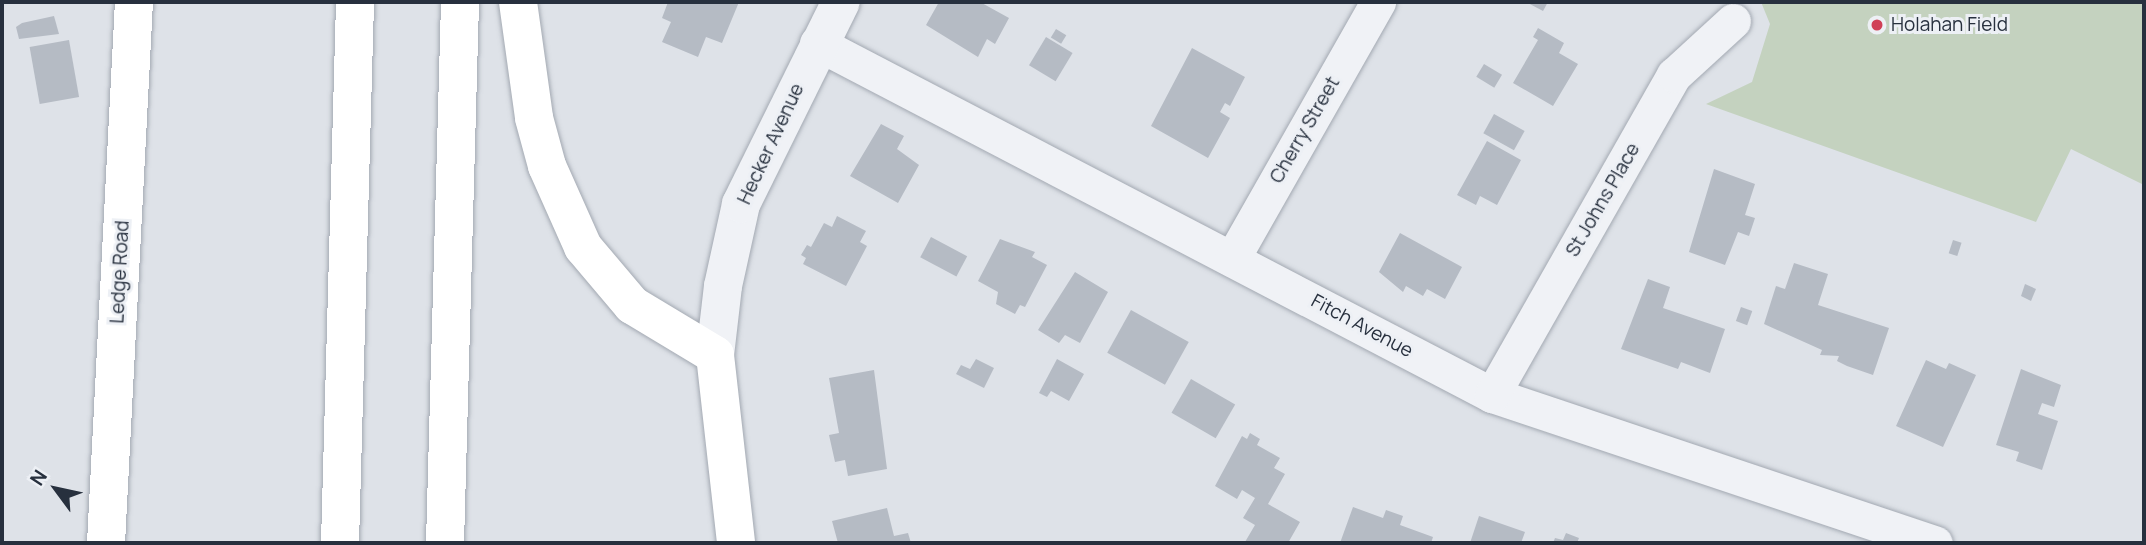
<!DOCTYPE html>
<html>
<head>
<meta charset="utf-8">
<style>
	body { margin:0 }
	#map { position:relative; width:2146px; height:545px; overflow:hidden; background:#dee2e8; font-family:Manrope,sans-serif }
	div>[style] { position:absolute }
	.green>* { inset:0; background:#c4d2bf }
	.building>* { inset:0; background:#b5bbc4; transform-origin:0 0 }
	.roads { filter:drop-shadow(0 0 2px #a3a9b2) drop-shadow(0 0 2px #a3a9b2) }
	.minor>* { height:35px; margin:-17.5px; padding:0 17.5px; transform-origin:17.5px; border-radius:17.5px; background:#f0f2f6 }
	.tertiary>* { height:38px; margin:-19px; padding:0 19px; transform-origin:19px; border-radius:19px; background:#f0f2f6 }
	.secondary>* { height:38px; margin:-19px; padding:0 19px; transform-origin:19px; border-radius:19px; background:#fff }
	.motorway>* { height:38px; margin:-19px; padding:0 19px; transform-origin:19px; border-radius:19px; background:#fff }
	.dots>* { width:19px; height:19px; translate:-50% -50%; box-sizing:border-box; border:4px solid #edf0f5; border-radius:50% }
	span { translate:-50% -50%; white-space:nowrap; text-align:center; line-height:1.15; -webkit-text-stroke:6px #edf0f5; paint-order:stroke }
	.poi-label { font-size:19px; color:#27303e }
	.left { translate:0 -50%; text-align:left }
	.street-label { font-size:19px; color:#27303e }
	.frame { position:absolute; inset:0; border:4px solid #27303e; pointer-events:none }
	.north { position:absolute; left:21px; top:454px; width:70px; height:70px; -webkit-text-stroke:5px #edf0f5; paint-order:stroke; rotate:303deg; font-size:19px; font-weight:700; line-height:28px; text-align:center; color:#27303e }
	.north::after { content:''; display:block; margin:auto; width:24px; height:32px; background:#27303e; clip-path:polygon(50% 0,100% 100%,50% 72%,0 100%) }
</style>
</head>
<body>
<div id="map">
	<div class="green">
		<i style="clip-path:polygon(1761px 2px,2144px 2px,2144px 185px,2071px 149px,2036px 222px,1706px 104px,1752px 82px,1770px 24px)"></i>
	</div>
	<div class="building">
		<i style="clip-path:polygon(668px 2px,689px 4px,739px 2px,722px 43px,706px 37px,698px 57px,662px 42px,671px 22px,662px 18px)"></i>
		<i style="clip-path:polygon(939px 2px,980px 2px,1009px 18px,995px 44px,987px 39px,978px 57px,926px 25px)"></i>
		<i style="clip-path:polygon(1526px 2px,1548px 2px,1543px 11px)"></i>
		<i style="clip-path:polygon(54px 16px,59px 34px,19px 39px,16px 27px,22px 23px)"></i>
		<i style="clip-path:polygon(1538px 28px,1564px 43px,1559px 53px,1578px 64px,1553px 106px,1513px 83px,1538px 40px,1533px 37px)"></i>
		<i style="left:1056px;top:29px;width:12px;height:10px;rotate:31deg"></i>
		<i style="left:1046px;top:37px;width:31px;height:33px;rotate:31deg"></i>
		<i style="left:69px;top:40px;width:58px;height:40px;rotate:80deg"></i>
		<i style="clip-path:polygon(1192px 48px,1245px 77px,1230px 106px,1225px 103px,1220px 112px,1230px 118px,1208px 158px,1151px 126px)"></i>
		<i style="left:1484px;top:64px;width:21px;height:15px;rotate:31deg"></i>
		<i style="left:1494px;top:114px;width:35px;height:22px;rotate:29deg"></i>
		<i style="clip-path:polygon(881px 124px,904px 136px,897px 149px,919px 165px,898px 203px,850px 176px)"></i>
		<i style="clip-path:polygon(1487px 141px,1521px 160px,1497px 205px,1480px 196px,1476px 205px,1457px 195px)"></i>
		<i style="clip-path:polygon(1714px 169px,1755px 184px,1745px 215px,1755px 218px,1749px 236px,1738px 232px,1725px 265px,1689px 252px)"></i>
		<i style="clip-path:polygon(837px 216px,866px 231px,860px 242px,867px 246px,846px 286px,803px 264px,806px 258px,801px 255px,807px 245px,811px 247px,824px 223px,832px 227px)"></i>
		<i style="clip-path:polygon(1400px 233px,1462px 267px,1445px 299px,1427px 289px,1423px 296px,1406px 286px,1403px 292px,1379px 272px)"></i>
		<i style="left:931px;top:237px;width:41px;height:23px;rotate:28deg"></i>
		<i style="clip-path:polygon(1000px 239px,1035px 252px,1032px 257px,1047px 265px,1025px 307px,1020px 305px,1015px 314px,996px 304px,998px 292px,978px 281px)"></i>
		<i style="left:1953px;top:240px;width:9px;height:14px;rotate:18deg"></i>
		<i style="clip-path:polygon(1794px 263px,1828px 274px,1818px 305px,1889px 328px,1873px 375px,1847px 366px,1837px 361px,1839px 356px,1820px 355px,1822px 350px,1764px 324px,1776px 286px,1785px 289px)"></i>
		<i style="clip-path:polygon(1075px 272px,1108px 292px,1080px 343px,1065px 335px,1059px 343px,1038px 330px)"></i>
		<i style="clip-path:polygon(1648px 279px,1670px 287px,1663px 308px,1725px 329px,1710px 373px,1681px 362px,1678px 369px,1621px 349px)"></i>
		<i style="clip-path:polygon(2025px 284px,2036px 289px,2031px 301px,2021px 296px)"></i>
		<i style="left:1741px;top:307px;width:12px;height:15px;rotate:20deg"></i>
		<i style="left:1131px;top:310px;width:66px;height:49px;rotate:29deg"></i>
		<i style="clip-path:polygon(976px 359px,994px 368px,984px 388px,956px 374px,961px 365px,970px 369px)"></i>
		<i style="clip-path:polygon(1057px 359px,1084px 374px,1069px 401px,1051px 391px,1047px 397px,1039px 393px)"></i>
		<i style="clip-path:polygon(1926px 360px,1946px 369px,1949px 363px,1976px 375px,1943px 447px,1896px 426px)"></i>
		<i style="clip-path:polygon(2021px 369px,2061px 385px,2054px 407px,2042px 403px,2038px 414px,2058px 421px,2042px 470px,2016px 461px,2019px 452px,1996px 445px)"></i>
		<i style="clip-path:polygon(874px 370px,887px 469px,848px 476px,845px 460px,835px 462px,829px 435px,839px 433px,829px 378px)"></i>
		<i style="left:1191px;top:379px;width:51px;height:39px;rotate:30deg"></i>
		<i style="clip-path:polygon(1250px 433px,1260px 439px,1257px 445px,1280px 458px,1274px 468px,1285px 474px,1268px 504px,1300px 522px,1288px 543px,1245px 542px,1255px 525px,1243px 518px,1255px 498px,1242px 490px,1237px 499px,1215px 486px,1242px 436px,1247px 439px)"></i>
		<i style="clip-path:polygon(1353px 507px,1383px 518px,1386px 510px,1403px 516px,1400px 525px,1433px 537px,1431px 543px,1340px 543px)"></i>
		<i style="clip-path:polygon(887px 508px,894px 536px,908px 533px,911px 543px,838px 543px,832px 521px)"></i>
		<i style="clip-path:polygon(1479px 516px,1525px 532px,1521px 543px,1470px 543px)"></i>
		<i style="clip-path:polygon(1566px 533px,1579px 538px,1577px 543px,1553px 543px,1555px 538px,1563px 540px)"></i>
	</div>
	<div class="roads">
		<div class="minor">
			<i style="left:817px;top:43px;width:761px;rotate:27.54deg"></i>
			<i style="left:1492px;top:395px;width:467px;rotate:18.5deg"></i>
			<i style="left:1232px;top:259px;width:296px;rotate:-60.4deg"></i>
			<i style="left:1492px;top:395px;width:368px;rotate:-60.4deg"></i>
			<i style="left:1674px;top:75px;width:80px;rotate:-42.5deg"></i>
		</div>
		<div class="tertiary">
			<i style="left:715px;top:355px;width:69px;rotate:-83.4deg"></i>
			<i style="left:723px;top:286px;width:84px;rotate:-77.6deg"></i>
			<i style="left:741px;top:204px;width:225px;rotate:-63.7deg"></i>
		</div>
		<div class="secondary">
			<i style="left:715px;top:355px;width:189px;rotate:83.6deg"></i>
			<i style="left:106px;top:543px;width:542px;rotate:-87.04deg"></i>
		</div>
		<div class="motorway">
			<i style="left:518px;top:2px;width:117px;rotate:82.1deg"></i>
			<i style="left:534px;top:118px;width:50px;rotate:74.8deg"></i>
			<i style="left:547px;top:166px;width:89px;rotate:66deg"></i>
			<i style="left:583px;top:247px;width:76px;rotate:49.8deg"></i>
			<i style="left:632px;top:305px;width:97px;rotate:31.1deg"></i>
			<i style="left:340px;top:543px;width:541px;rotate:-88.41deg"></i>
			<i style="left:445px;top:543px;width:541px;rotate:-88.41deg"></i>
		</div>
	</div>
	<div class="dots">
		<i style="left:1877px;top:25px;background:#d04057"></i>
	</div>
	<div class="poi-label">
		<span class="left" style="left:1891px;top:25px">Holahan Field</span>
	</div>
	<div class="street-label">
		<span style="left:1305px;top:130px;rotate:-60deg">Cherry Street</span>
		<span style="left:771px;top:144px;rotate:-65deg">Hecker Avenue</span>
		<span style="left:1603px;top:200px;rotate:-60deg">St Johns Place</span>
		<span style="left:120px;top:272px;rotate:-87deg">Ledge Road</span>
		<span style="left:1362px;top:326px;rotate:28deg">Fitch Avenue</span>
	</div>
	<div class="frame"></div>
	<div class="north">N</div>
</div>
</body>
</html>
